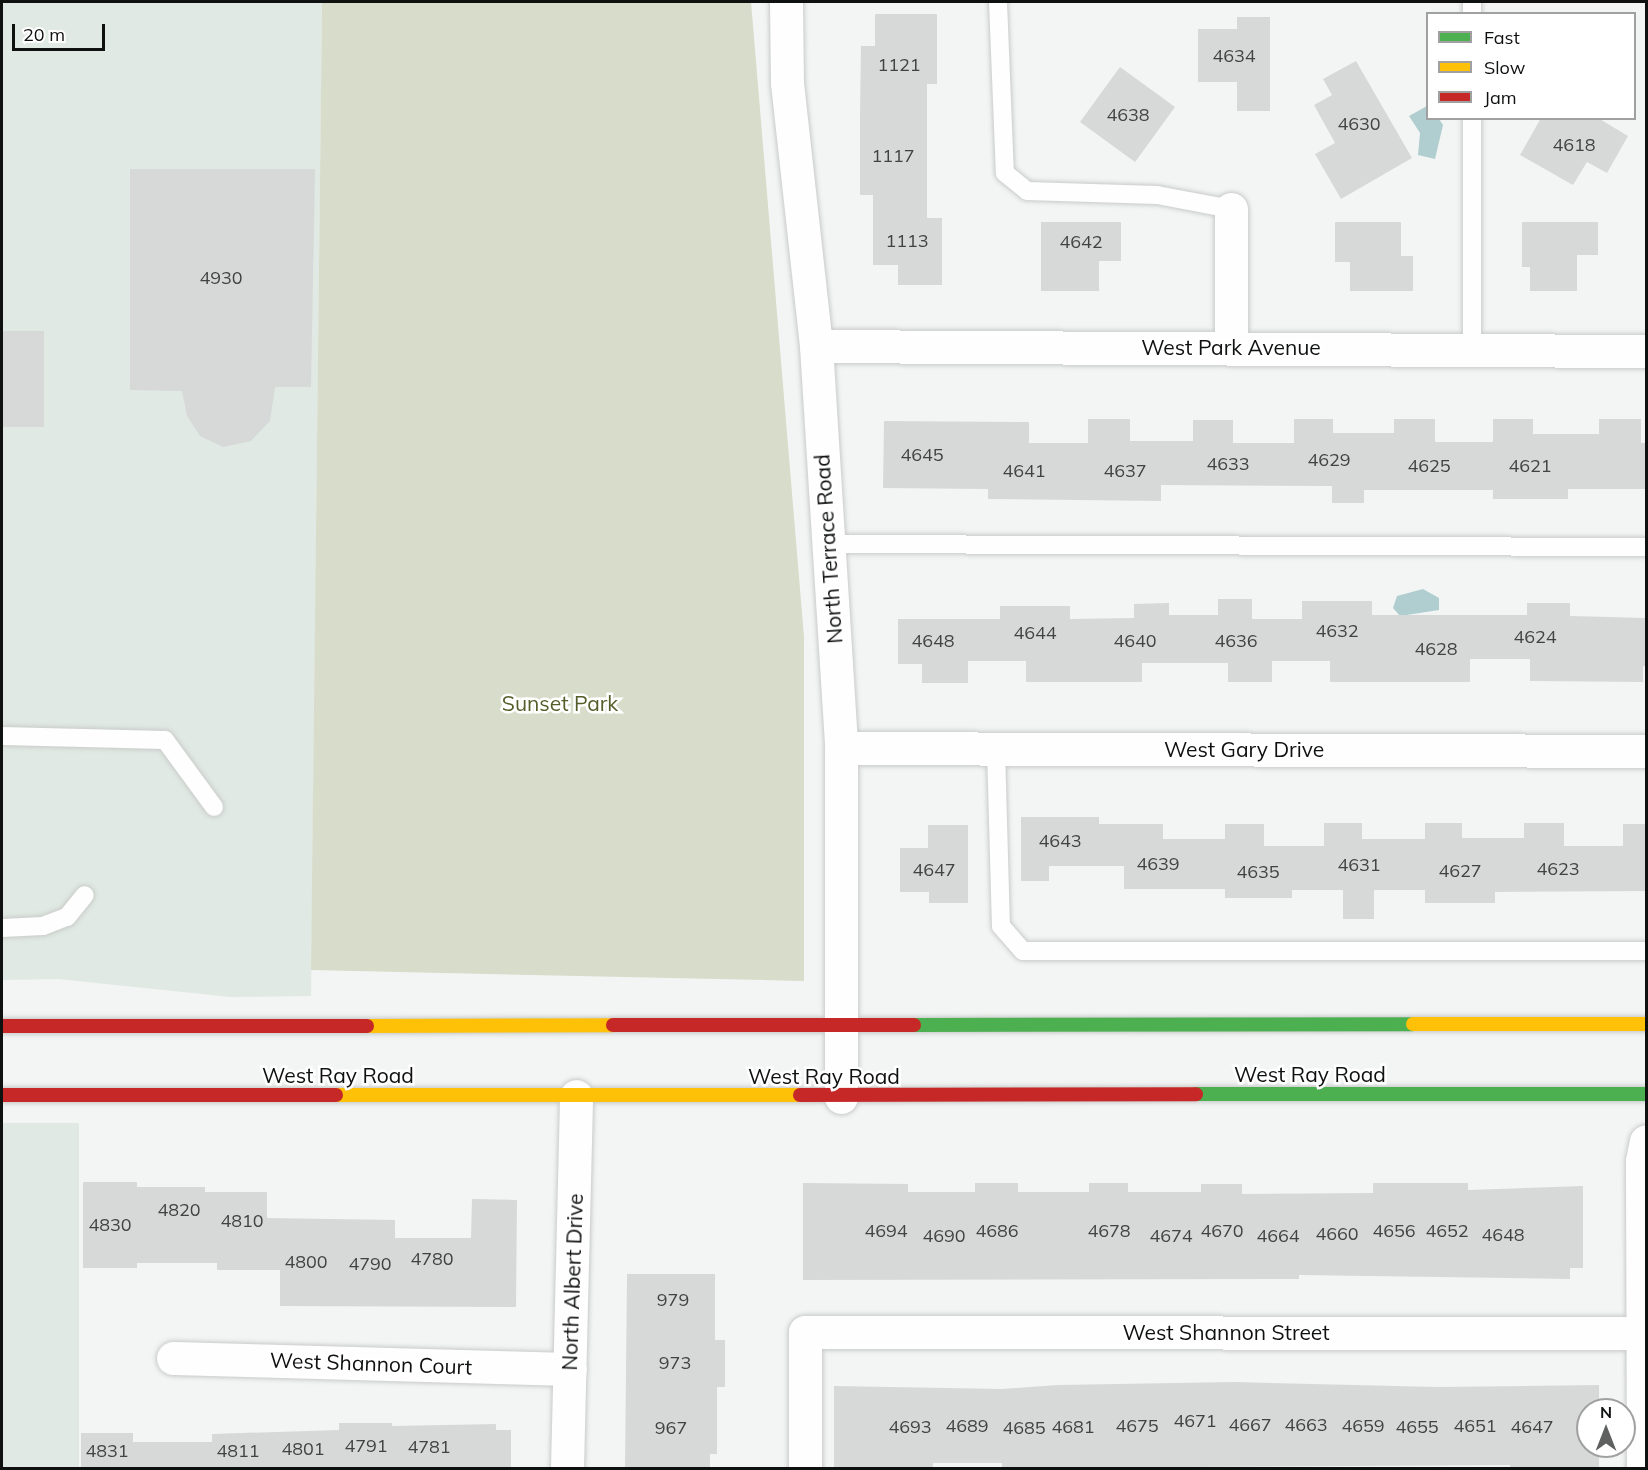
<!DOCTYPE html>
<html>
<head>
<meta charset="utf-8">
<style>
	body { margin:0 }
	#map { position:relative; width:1648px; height:1470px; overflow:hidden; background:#f2f5f3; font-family:Mulish,sans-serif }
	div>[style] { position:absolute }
	.built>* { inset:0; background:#e0e9e3; transform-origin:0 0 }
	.green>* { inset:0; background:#d8dcca }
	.water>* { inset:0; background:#b0cecf }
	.building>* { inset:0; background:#d6d9d8; transform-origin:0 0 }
	.roads { filter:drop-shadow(0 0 2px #c9cbca) drop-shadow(0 0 2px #c9cbca) }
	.lane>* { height:18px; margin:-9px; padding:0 9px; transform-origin:9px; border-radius:9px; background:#fdfefd }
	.street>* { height:33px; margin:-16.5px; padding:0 16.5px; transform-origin:16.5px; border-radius:16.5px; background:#fdfefd }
	.fast>* { height:14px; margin:-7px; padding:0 7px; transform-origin:7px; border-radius:7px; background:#4caf50 }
	.slow>* { height:14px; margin:-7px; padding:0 7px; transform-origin:7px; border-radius:7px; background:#ffc107 }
	.jam>* { height:14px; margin:-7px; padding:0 7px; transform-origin:7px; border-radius:7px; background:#c62828 }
	span { translate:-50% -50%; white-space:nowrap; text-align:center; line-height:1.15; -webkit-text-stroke:5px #fff; paint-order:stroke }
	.number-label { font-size:18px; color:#414342 }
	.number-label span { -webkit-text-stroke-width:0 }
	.street-label { font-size:21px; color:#0f1110 }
	.park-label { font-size:21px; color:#545c28 }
	.frame { position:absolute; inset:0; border:3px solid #0f1110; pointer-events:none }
	.legend { position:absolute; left:1426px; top:12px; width:210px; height:108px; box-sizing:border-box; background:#fff; border:2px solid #9fa09f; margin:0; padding:8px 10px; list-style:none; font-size:18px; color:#0f1110 }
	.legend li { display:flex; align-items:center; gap:12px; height:30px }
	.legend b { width:30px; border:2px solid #9fa09f }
	.north { position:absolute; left:1576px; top:1398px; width:60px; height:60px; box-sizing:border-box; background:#fff; border:2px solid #9fa09f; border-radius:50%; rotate:0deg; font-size:16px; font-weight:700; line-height:24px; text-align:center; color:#0f1110 }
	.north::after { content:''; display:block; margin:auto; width:21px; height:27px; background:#5e615f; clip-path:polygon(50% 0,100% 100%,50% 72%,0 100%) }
	.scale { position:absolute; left:12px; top:24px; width:93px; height:27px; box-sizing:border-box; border:3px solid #0f1110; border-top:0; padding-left:8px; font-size:18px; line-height:21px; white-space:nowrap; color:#0f1110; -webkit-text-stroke:4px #fff; paint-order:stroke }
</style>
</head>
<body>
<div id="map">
	<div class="built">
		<i style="clip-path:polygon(2px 2px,322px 2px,311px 996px,231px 997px,58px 979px,2px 980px)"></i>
		<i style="left:2px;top:1123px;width:77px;height:345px"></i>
	</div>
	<div class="green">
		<i style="clip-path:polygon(322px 2px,751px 2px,804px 637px,804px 981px,311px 970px)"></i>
	</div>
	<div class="water">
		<i style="clip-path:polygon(1427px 106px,1428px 118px,1439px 119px,1443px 125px,1435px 159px,1418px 155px,1420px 133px,1409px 116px)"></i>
		<i style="clip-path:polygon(1423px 589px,1439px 598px,1439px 610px,1400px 616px,1393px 608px,1397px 596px)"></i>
	</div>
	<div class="building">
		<i style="clip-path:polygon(875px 14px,937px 14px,937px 84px,927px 84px,927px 218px,942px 218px,942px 285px,898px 285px,898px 265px,873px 265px,873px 195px,860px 195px,860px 116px,861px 46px,875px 46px)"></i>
		<i style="clip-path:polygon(1237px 17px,1270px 17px,1270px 111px,1237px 111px,1237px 82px,1198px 82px,1198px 29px,1237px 29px)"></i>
		<i style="clip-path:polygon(1356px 61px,1412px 158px,1341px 199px,1315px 154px,1335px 143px,1314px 105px,1332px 95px,1323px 79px)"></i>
		<i style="left:1120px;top:67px;width:68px;height:68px;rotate:36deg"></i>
		<i style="clip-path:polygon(1541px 118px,1598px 118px,1628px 136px,1607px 173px,1587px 162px,1573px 185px,1520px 155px)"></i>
		<i style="clip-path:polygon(130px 169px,315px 169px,311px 387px,275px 387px,270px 421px,251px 441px,223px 447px,200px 436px,187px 416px,182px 391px,130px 390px)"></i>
		<i style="clip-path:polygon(1041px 222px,1121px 222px,1121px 261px,1099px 261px,1099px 291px,1041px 291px)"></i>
		<i style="clip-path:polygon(1335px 222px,1401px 222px,1401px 256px,1413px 256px,1413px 291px,1350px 291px,1350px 262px,1335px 262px)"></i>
		<i style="clip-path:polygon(1522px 222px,1598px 222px,1598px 255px,1577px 255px,1577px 291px,1530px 291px,1530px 267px,1522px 267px)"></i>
		<i style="left:2px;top:331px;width:42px;height:96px"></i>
		<i style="clip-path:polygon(1088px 419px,1130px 419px,1130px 441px,1193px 441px,1193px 420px,1233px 420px,1233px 443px,1294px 443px,1294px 419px,1333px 419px,1333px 433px,1394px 433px,1394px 419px,1435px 419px,1435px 442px,1493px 442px,1493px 419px,1533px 419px,1533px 434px,1599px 434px,1599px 419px,1641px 419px,1641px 443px,1647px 443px,1647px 489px,1568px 489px,1568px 499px,1493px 499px,1493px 490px,1364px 490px,1364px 503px,1332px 503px,1332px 486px,1161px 485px,1161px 501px,988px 499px,988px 489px,883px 488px,884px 421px,1029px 422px,1029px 443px,1088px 443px)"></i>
		<i style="clip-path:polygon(1218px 599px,1252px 599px,1252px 619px,1302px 619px,1302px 601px,1372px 601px,1372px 615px,1527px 615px,1527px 603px,1570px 603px,1570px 616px,1647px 618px,1647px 666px,1643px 666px,1643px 682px,1530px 681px,1530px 659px,1470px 659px,1470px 682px,1330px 682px,1330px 661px,1272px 661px,1272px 682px,1228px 682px,1228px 663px,1142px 663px,1142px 682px,1026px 682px,1026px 661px,968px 661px,968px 683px,922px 683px,922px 664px,898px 664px,898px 619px,1000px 619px,1000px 606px,1070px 606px,1070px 619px,1134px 618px,1134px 604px,1169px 603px,1169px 615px,1218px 615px)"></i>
		<i style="clip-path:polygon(1021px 817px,1099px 817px,1099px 824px,1163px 824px,1163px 839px,1225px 839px,1225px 824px,1264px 824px,1264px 846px,1324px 846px,1324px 823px,1362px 823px,1362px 839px,1425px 839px,1425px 823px,1462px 823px,1462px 838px,1524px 838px,1524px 823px,1564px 823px,1564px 846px,1623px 846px,1623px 824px,1647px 824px,1647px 891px,1495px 892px,1495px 903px,1425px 903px,1425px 890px,1374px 890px,1374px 919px,1343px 919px,1343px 890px,1292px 890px,1292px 898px,1225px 898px,1225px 889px,1124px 889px,1124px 866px,1049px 866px,1049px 881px,1021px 881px)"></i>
		<i style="clip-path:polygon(928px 825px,968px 825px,968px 903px,929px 903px,929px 892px,900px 892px,900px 848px,928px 848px)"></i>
		<i style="clip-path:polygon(83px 1182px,137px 1182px,137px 1187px,205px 1187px,205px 1192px,267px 1192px,267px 1218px,395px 1220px,395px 1238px,471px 1238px,472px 1199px,517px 1200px,516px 1307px,280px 1306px,280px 1270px,217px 1270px,217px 1263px,137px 1263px,137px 1268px,83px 1268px)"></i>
		<i style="clip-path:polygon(803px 1183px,908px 1184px,908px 1192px,975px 1192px,975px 1183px,1018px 1183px,1018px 1192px,1089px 1192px,1089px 1183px,1128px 1183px,1128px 1192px,1201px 1192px,1201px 1184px,1242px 1184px,1242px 1194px,1373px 1193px,1373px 1183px,1468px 1183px,1468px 1190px,1583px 1186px,1583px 1268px,1570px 1268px,1570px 1279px,1299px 1275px,1299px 1279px,803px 1280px)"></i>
		<i style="clip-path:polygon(627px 1274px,715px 1274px,715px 1340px,725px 1340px,725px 1387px,717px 1387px,717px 1454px,710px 1454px,710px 1468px,625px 1468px)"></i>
		<i style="clip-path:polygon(1234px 1382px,1437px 1387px,1599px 1385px,1599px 1410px,1588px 1410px,1588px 1446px,1599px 1446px,1599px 1468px,1510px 1468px,1510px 1465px,1002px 1468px,1002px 1463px,933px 1463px,933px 1468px,834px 1468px,834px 1386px,1002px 1389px,1058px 1385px)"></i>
		<i style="clip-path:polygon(339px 1423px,392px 1423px,392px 1426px,496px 1424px,496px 1430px,511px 1430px,511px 1468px,81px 1468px,81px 1433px,133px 1433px,133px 1442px,212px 1442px,212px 1434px,339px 1430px)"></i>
	</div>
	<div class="roads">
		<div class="lane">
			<i style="left:998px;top:2px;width:171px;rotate:87.7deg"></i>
			<i style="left:1005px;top:173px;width:28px;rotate:39deg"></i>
			<i style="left:1027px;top:191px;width:130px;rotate:1.8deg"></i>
			<i style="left:1157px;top:195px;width:75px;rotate:10.7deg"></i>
			<i style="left:1472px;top:2px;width:12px;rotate:90deg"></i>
			<i style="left:1472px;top:118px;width:232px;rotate:90deg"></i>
			<i style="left:826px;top:544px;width:820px;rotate:0.21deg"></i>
			<i style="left:2px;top:736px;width:163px;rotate:1.4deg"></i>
			<i style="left:165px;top:740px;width:83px;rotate:53.8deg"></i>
			<i style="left:996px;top:749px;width:177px;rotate:88.4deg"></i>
			<i style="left:1001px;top:926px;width:33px;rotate:49deg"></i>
			<i style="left:1023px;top:951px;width:623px"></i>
			<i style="left:2px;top:928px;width:41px;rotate:-2.8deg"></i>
			<i style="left:43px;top:926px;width:26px;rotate:-21deg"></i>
			<i style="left:67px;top:917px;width:28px;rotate:-51deg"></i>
		</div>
		<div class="street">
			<i style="left:786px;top:2px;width:81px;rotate:89.3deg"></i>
			<i style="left:787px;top:83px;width:265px;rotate:83.7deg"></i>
			<i style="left:816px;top:346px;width:403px;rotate:86.4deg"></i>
			<i style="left:841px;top:748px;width:349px;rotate:90deg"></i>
			<i style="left:1231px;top:209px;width:137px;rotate:90deg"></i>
			<i style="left:816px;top:346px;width:830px;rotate:0.35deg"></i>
			<i style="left:841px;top:748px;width:805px;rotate:0.21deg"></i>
			<i style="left:173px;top:1358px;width:397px;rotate:1.6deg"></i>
			<i style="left:567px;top:1468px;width:372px;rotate:-88.6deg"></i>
			<i style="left:805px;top:1468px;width:136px;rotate:-90deg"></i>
			<i style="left:805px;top:1332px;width:841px;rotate:0.07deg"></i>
			<i style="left:1643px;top:1468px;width:307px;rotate:-90.2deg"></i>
			<i style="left:1642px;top:1161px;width:20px;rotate:-79deg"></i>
		</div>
		<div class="fast">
			<i style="left:914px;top:1025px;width:499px;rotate:-0.1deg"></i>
			<i style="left:1196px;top:1094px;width:450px"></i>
		</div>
		<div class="slow">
			<i style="left:1413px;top:1024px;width:233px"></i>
			<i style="left:367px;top:1026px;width:246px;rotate:-0.2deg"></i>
			<i style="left:336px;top:1095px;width:464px"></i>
		</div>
		<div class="jam">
			<i style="left:613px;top:1025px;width:301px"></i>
			<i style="left:2px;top:1026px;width:365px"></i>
			<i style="left:2px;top:1095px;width:334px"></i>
			<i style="left:800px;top:1095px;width:396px;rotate:-0.1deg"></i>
		</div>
	</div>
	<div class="number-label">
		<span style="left:1234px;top:56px">4634</span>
		<span style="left:899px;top:65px">1121</span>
		<span style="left:1128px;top:115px">4638</span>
		<span style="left:1359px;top:124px">4630</span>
		<span style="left:1574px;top:145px">4618</span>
		<span style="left:893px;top:156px">1117</span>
		<span style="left:907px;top:241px">1113</span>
		<span style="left:1081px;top:242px">4642</span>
		<span style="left:221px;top:278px">4930</span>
		<span style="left:922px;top:455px">4645</span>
		<span style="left:1329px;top:460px">4629</span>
		<span style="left:1228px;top:464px">4633</span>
		<span style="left:1429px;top:466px">4625</span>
		<span style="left:1530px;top:466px">4621</span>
		<span style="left:1024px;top:471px">4641</span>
		<span style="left:1125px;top:471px">4637</span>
		<span style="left:1337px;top:631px">4632</span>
		<span style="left:1035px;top:633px">4644</span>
		<span style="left:1535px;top:637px">4624</span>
		<span style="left:933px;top:641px">4648</span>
		<span style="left:1135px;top:641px">4640</span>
		<span style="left:1236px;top:641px">4636</span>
		<span style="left:1436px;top:649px">4628</span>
		<span style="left:1060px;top:841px">4643</span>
		<span style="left:1158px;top:864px">4639</span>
		<span style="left:1359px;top:865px">4631</span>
		<span style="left:1558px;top:869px">4623</span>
		<span style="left:934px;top:870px">4647</span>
		<span style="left:1460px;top:871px">4627</span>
		<span style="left:1258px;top:872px">4635</span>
		<span style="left:179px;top:1210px">4820</span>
		<span style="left:242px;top:1221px">4810</span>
		<span style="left:110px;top:1225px">4830</span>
		<span style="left:886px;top:1231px">4694</span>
		<span style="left:997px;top:1231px">4686</span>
		<span style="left:1109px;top:1231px">4678</span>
		<span style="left:1222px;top:1231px">4670</span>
		<span style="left:1394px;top:1231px">4656</span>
		<span style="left:1447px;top:1231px">4652</span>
		<span style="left:1337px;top:1234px">4660</span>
		<span style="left:1503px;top:1235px">4648</span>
		<span style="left:944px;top:1236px">4690</span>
		<span style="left:1171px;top:1236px">4674</span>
		<span style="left:1278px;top:1236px">4664</span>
		<span style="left:432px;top:1259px">4780</span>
		<span style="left:306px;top:1262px">4800</span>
		<span style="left:370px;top:1264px">4790</span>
		<span style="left:673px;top:1300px">979</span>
		<span style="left:675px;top:1363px">973</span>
		<span style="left:1195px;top:1421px">4671</span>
		<span style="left:1250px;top:1425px">4667</span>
		<span style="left:1306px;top:1425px">4663</span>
		<span style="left:967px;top:1426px">4689</span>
		<span style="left:1137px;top:1426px">4675</span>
		<span style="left:1363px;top:1426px">4659</span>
		<span style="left:1475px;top:1426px">4651</span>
		<span style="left:910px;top:1427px">4693</span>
		<span style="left:1073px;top:1427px">4681</span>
		<span style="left:1417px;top:1427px">4655</span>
		<span style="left:1532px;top:1427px">4647</span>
		<span style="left:671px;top:1428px">967</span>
		<span style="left:1024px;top:1428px">4685</span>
		<span style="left:366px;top:1446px">4791</span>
		<span style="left:429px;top:1447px">4781</span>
		<span style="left:303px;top:1449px">4801</span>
		<span style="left:107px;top:1451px">4831</span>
		<span style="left:238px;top:1451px">4811</span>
	</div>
	<div class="street-label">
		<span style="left:1231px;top:347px">West Park Avenue</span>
		<span style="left:828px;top:549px;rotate:-94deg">North Terrace Road</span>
		<span style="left:1244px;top:749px">West Gary Drive</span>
		<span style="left:1310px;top:1074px">West Ray Road</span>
		<span style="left:338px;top:1075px">West Ray Road</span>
		<span style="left:824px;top:1076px">West Ray Road</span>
		<span style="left:572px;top:1282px;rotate:-88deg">North Albert Drive</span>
		<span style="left:1226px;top:1332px">West Shannon Street</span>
		<span style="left:371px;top:1363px;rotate:2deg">West Shannon Court</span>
	</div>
	<div class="park-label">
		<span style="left:560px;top:703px">Sunset Park</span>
	</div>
	<div class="frame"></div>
	<ul class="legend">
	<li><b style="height:8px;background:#4caf50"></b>Fast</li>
	<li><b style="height:8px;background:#ffc107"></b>Slow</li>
	<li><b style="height:8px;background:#c62828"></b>Jam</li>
	</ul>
	<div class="north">N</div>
	<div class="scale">20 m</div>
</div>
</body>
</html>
